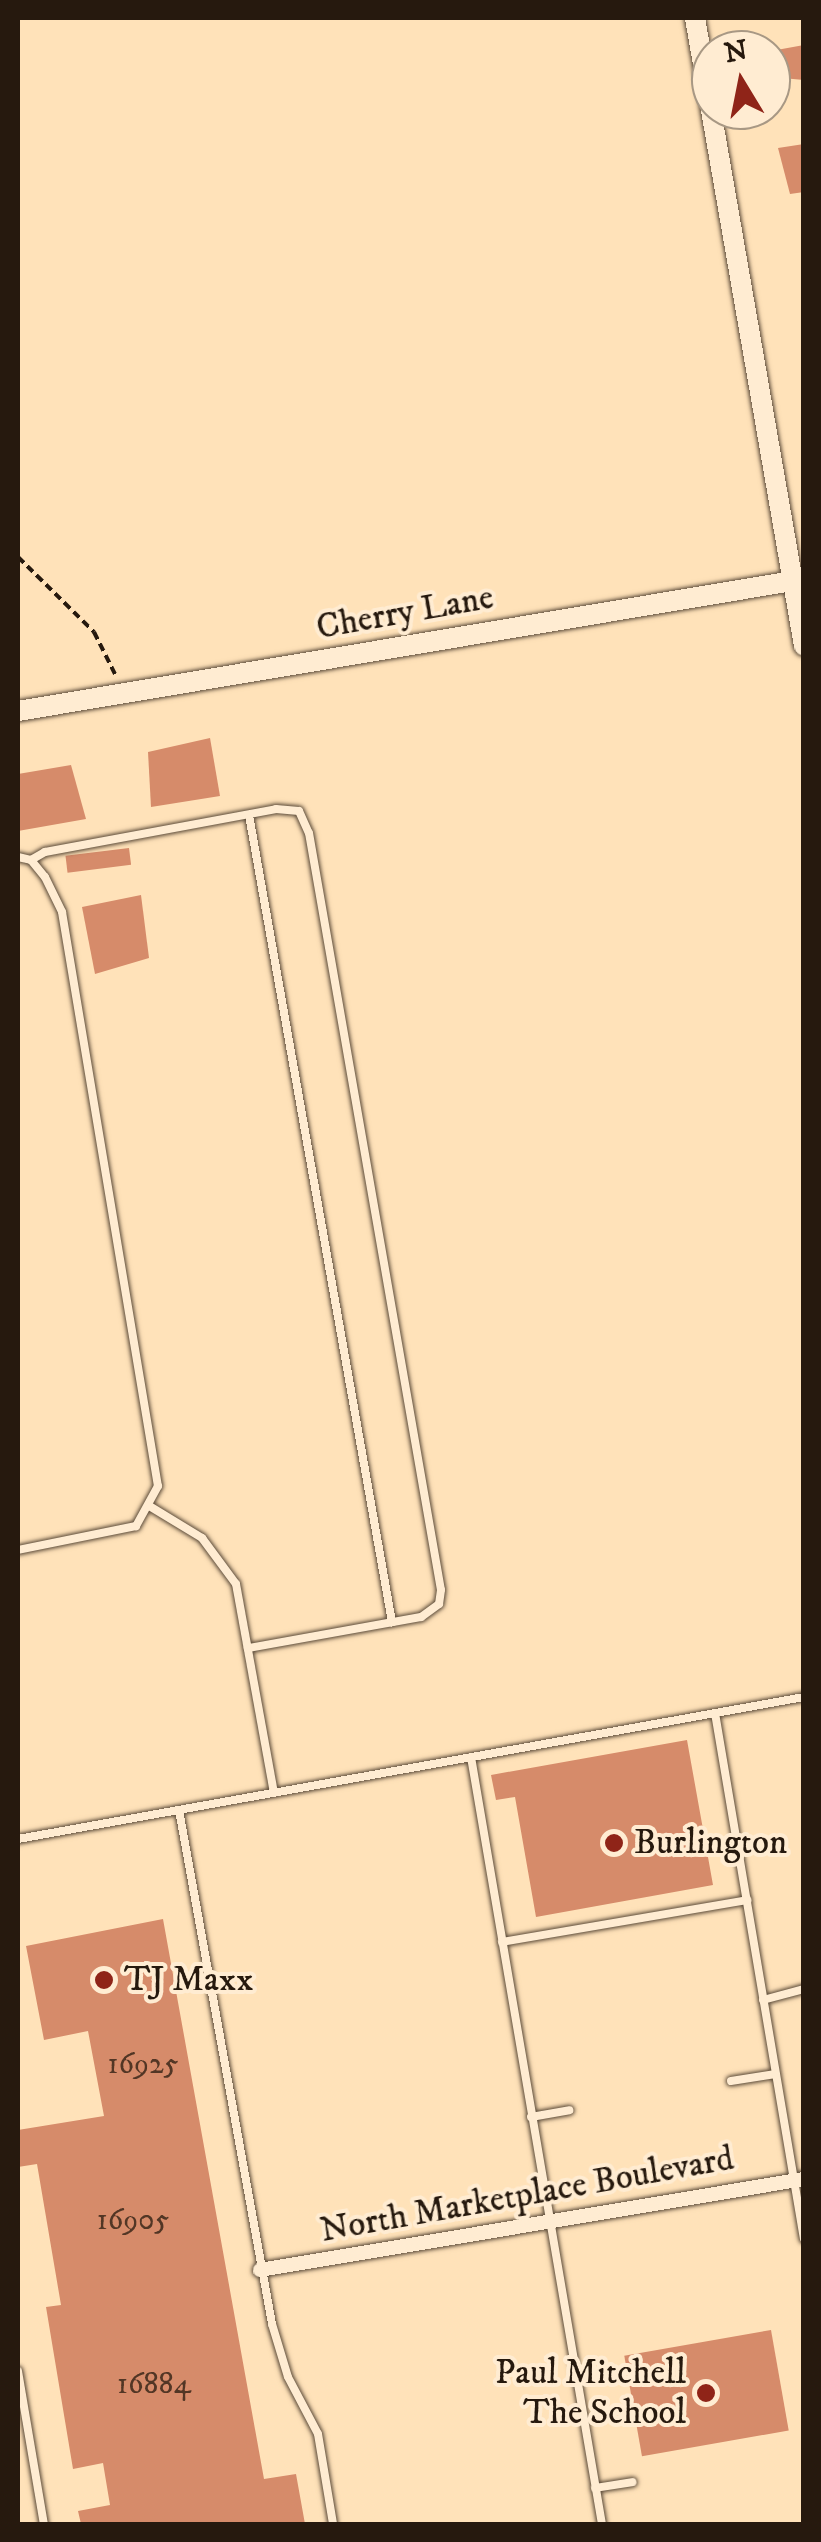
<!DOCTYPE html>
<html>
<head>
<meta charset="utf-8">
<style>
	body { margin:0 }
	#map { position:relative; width:821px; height:2542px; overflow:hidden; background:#ffe2b9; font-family:"IM FELL DW Pica",serif }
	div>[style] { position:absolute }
	.building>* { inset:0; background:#d68b6a; transform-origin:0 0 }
	.path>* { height:4px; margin-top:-2px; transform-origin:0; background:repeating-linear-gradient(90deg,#26190e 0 8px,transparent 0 13px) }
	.roads { filter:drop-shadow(0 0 2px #5c4b39) drop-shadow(0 0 2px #5c4b39) }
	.lane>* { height:8px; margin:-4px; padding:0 4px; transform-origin:4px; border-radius:4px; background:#ffecd2 }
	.street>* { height:14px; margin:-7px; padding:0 7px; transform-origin:7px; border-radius:7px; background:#ffecd2 }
	.secondary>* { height:20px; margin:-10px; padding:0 10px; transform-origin:10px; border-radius:10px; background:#ffecd2 }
	.dots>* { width:28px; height:28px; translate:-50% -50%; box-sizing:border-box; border:5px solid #ffecd2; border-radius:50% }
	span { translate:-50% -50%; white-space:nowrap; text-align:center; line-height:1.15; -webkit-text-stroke:8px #ffecd2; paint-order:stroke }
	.number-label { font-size:30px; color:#523625 }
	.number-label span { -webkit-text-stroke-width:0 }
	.street-label { font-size:35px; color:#26190e }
	.poi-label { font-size:35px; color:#26190e }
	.left { translate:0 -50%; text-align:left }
	.right { translate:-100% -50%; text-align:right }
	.frame { position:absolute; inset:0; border:20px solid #26190e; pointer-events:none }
	.north { position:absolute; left:691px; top:30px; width:100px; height:100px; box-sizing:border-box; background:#ffecd2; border:2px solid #a89884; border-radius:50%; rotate:350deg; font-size:28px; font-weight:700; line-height:40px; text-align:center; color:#26190e }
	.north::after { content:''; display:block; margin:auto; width:35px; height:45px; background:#8f2418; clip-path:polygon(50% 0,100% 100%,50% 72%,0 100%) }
</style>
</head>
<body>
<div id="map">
	<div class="building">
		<i style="clip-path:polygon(804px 45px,804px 80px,771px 77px,771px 51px)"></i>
		<i style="clip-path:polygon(804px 144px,804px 192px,790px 194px,778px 148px)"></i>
		<i style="clip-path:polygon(210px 738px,220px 796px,151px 807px,148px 752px)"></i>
		<i style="clip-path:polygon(71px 765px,86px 819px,18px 831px,18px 774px)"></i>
		<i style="left:129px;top:848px;width:17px;height:64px;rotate:83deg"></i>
		<i style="clip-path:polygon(141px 895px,149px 958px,95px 974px,82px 907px)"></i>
		<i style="clip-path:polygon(687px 1740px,713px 1885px,536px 1917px,515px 1797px,496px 1800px,491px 1775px)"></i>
		<i style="clip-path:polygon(163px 1919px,264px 2479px,296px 2474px,305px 2524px,81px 2524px,78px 2511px,110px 2505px,103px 2463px,73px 2469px,46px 2307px,61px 2305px,37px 2164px,18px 2167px,18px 2130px,104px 2116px,88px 2031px,44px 2040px,26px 1946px)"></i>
		<i style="left:771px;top:2330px;width:102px;height:149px;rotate:80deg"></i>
	</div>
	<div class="path">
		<i style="left:18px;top:557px;width:107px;rotate:44.6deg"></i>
		<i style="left:94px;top:632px;width:47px;rotate:63.4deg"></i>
	</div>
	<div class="roads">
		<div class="lane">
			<i style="left:249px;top:815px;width:820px;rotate:79.95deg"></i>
			<i style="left:18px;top:857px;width:13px;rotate:13deg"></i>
			<i style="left:31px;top:860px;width:22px;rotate:51deg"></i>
			<i style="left:45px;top:877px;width:39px;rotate:64deg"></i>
			<i style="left:62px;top:912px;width:582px;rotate:80.51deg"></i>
			<i style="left:158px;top:1486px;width:46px;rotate:118.8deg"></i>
			<i style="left:136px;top:1526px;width:120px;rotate:168.5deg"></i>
			<i style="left:31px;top:860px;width:16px;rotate:-30deg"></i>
			<i style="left:45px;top:852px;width:235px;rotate:-10.5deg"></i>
			<i style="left:276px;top:809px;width:23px;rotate:5deg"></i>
			<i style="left:299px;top:811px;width:24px;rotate:66deg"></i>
			<i style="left:309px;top:833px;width:768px;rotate:80.11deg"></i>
			<i style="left:441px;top:1590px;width:14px;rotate:98deg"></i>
			<i style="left:439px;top:1604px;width:22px;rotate:144deg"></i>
			<i style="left:421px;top:1617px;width:176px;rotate:169.8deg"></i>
			<i style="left:151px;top:1507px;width:60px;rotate:31.3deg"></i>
			<i style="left:202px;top:1538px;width:57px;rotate:53.5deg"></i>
			<i style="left:236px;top:1584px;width:212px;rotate:79.7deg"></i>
			<i style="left:715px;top:1713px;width:533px;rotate:80.4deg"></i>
			<i style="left:471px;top:1757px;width:778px;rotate:80.31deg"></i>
			<i style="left:179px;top:1810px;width:522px;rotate:79.74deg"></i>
			<i style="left:272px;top:2324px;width:55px;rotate:73.2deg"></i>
			<i style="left:288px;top:2377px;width:64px;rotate:62.2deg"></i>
			<i style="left:318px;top:2434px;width:91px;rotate:80.5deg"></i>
			<i style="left:18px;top:1839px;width:799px;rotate:-10.24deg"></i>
			<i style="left:502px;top:1942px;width:249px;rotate:-9.7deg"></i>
			<i style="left:763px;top:2000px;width:42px;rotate:-15deg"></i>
			<i style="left:731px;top:2081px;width:45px;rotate:-9deg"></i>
			<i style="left:531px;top:2117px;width:39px;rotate:-10deg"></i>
			<i style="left:18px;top:2371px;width:155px;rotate:80.4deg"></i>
			<i style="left:595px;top:2488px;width:38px;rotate:-9deg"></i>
		</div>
		<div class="street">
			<i style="left:260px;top:2270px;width:552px;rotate:-9.5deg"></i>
		</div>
		<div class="secondary">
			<i style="left:695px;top:18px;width:637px;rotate:80.15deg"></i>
			<i style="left:18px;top:711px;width:797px;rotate:-9.53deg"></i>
		</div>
	</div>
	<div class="dots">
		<i style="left:614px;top:1843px;background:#8f2418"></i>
		<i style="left:104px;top:1980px;background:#8f2418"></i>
		<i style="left:706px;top:2393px;background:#8f2418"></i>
	</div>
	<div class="number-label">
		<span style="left:143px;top:2065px">16925</span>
		<span style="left:133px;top:2221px">16905</span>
		<span style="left:154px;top:2385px">16884</span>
	</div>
	<div class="street-label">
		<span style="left:405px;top:613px;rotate:-10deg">Cherry Lane</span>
		<span style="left:527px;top:2195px;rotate:-10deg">North Marketplace Boulevard</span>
	</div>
	<div class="poi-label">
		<span class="left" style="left:634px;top:1843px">Burlington</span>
		<span class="left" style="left:124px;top:1980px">TJ Maxx</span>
		<span class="right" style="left:686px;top:2393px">Paul Mitchell<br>The School</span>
	</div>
	<div class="frame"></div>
	<div class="north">N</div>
</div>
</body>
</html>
